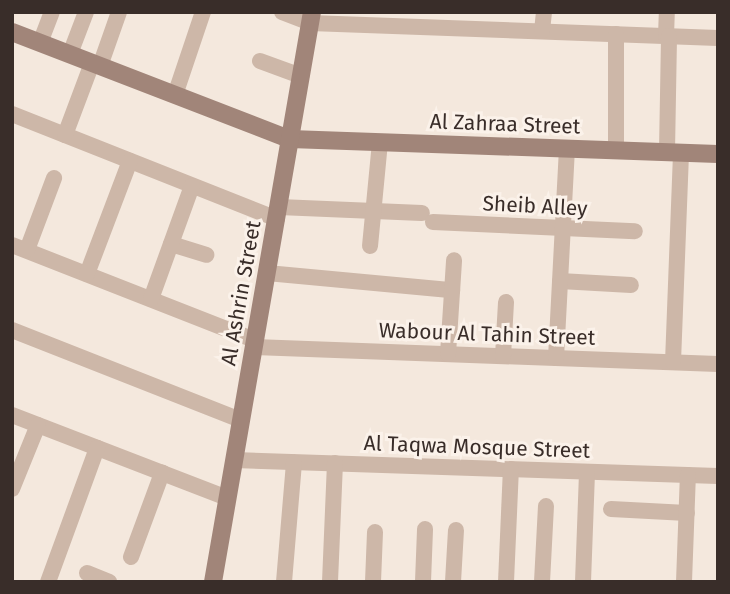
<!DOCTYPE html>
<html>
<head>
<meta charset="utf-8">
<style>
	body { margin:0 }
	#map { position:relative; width:730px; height:594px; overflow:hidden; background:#f4e8dd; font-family:"Fira Sans",sans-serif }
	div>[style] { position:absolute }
	.street>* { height:16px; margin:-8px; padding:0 8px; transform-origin:8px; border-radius:8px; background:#cdb7a8 }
	.secondary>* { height:18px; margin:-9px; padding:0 9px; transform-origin:9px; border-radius:9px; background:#a18579 }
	span { translate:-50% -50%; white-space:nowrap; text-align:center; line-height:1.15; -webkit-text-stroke:6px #fbf2ea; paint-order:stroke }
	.street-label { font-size:21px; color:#392d29 }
	.frame { position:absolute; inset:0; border:14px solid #392d29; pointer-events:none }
</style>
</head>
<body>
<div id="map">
	<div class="street">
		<i style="left:282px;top:12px;width:30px;rotate:21deg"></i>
		<i style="left:310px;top:23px;width:408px;rotate:2.1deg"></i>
		<i style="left:542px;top:31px;width:19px;rotate:-84deg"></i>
		<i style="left:616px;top:34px;width:116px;rotate:90deg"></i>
		<i style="left:666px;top:36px;width:24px;rotate:-88deg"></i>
		<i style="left:40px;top:43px;width:33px;rotate:-69deg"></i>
		<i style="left:70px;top:54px;width:45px;rotate:-69.1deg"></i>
		<i style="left:260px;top:61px;width:44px;rotate:20.1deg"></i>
		<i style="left:100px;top:66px;width:57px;rotate:-70.6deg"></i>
		<i style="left:175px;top:95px;width:88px;rotate:-71.4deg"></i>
		<i style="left:12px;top:114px;width:285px;rotate:21.6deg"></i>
		<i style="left:65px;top:135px;width:77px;rotate:-69.4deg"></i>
		<i style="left:667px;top:152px;width:116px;rotate:-89deg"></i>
		<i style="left:279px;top:207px;width:143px;rotate:2.4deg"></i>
		<i style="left:433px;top:222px;width:202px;rotate:2.6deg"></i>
		<i style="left:171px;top:244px;width:37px;rotate:17deg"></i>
		<i style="left:12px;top:245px;width:261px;rotate:21.4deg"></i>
		<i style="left:370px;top:246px;width:104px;rotate:-84.5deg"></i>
		<i style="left:27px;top:250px;width:77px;rotate:-69.4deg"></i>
		<i style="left:267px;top:273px;width:186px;rotate:5.3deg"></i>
		<i style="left:87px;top:274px;width:121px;rotate:-69.2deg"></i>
		<i style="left:560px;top:281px;width:71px;rotate:3.2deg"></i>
		<i style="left:151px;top:299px;width:120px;rotate:-70.1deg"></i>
		<i style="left:12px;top:330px;width:246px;rotate:21.5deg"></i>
		<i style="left:254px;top:347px;width:464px;rotate:2.1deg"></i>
		<i style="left:448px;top:354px;width:94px;rotate:-86.3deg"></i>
		<i style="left:503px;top:356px;width:54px;rotate:-86.8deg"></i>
		<i style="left:556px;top:358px;width:210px;rotate:-87deg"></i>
		<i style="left:673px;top:362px;width:210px;rotate:-87.8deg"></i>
		<i style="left:12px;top:415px;width:230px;rotate:21.1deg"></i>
		<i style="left:234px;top:460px;width:484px;rotate:1.9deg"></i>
		<i style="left:12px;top:489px;width:69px;rotate:-67.9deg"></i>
		<i style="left:611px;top:509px;width:76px;rotate:3deg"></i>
		<i style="left:131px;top:557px;width:90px;rotate:-69.7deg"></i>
		<i style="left:87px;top:573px;width:24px;rotate:22deg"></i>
		<i style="left:48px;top:582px;width:143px;rotate:-69.9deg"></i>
		<i style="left:284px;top:582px;width:120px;rotate:-85.2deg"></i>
		<i style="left:330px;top:582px;width:119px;rotate:-87.6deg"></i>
		<i style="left:373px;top:582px;width:50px;rotate:-87.7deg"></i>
		<i style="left:423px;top:582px;width:53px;rotate:-87.8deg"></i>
		<i style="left:453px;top:582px;width:52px;rotate:-86.7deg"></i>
		<i style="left:506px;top:582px;width:113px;rotate:-87.5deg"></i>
		<i style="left:542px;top:582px;width:76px;rotate:-87deg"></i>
		<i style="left:583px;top:582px;width:110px;rotate:-87.9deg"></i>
		<i style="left:684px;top:582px;width:107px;rotate:-87.9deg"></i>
	</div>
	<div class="secondary">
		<i style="left:12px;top:32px;width:298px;rotate:21.1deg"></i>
		<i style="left:290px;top:139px;width:428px;rotate:2deg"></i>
		<i style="left:213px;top:582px;width:579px;rotate:-80.15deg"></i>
	</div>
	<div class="street-label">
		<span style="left:505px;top:124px;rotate:2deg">Al Zahraa Street</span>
		<span style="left:535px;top:206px;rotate:3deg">Sheib Alley</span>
		<span style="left:241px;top:293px;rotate:-80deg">Al Ashrin Street</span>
		<span style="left:487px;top:334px;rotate:2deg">Wabour Al Tahin Street</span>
		<span style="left:477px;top:447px;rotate:2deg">Al Taqwa Mosque Street</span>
	</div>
	<div class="frame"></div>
</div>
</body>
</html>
